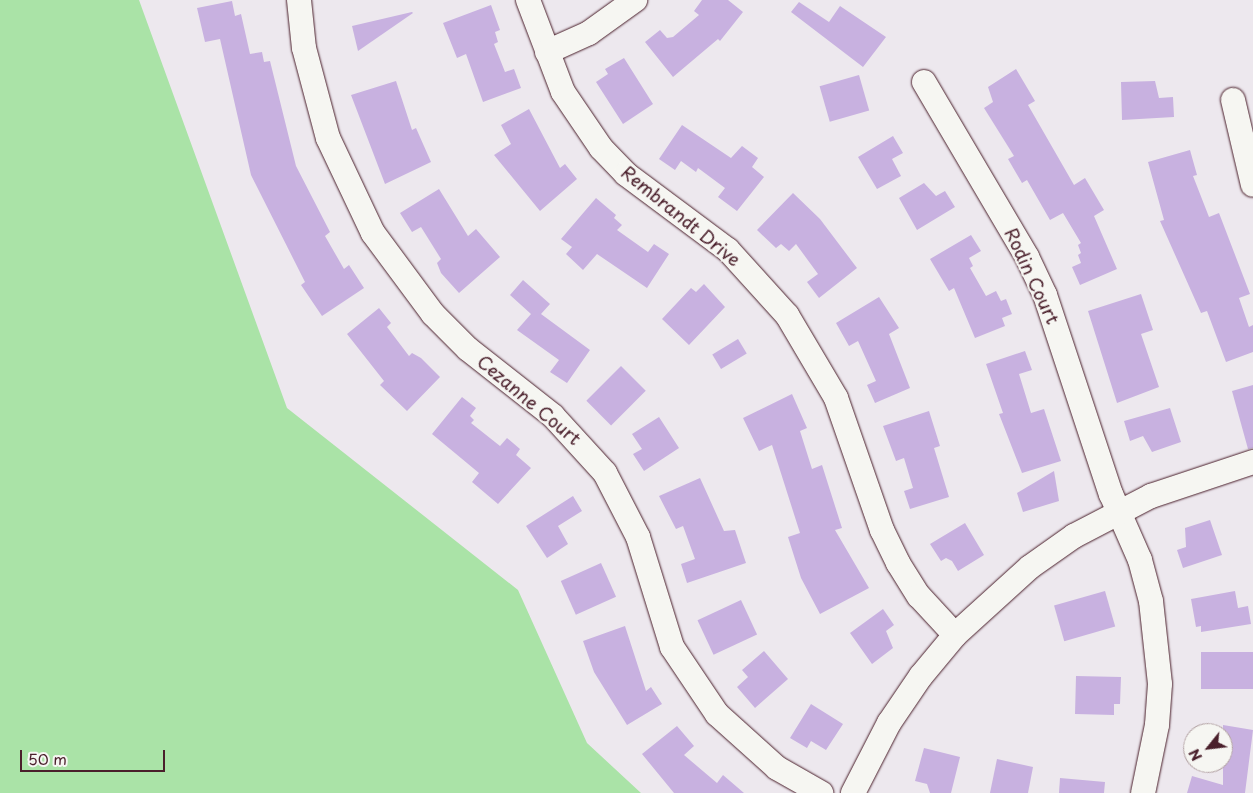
<!DOCTYPE html>
<html>
<head>
<meta charset="utf-8">
<style>
	body { margin:0 }
	#map { position:relative; width:1253px; height:793px; overflow:hidden; background:#ede8ee; font-family:"Playpen Sans",sans-serif }
	div>[style] { position:absolute }
	.green>* { inset:0; background:#aae3a7 }
	.building>* { inset:0; background:#c8b1e0; transform-origin:0 0 }
	.roads { filter:drop-shadow(0 0 1px #4a1f2b) drop-shadow(0 0 1px #4a1f2b) }
	.minor>* { height:24px; margin:-12px; padding:0 12px; transform-origin:12px; border-radius:12px; background:#f6f6f2 }
	span { translate:-50% -50%; white-space:nowrap; text-align:center; line-height:1.15; -webkit-text-stroke:4.5px #f6f6f2; paint-order:stroke }
	.street-label { font-size:18px; color:#4a1f2b }
	.north { position:absolute; left:1183px; top:723px; width:50px; height:50px; box-sizing:border-box; background:#f6f6f2; border:1px solid #b1a0a2; border-radius:50%; rotate:241deg; font-size:14px; font-weight:700; line-height:20px; text-align:center; color:#4a1f2b }
	.north::after { content:''; display:block; margin:auto; width:18px; height:22px; background:#4a1f2b; clip-path:polygon(50% 0,100% 100%,50% 72%,0 100%) }
	.scale { position:absolute; left:20px; top:750px; width:145px; height:22px; box-sizing:border-box; border:2px solid #4a1f2b; border-top:0; padding-left:6px; font-size:15px; line-height:18px; white-space:nowrap; color:#4a1f2b; -webkit-text-stroke:4px #f6f6f2; paint-order:stroke }
</style>
</head>
<body>
<div id="map">
	<div class="green">
		<i style="clip-path:polygon(0 0,139px 0,287px 408px,518px 590px,587px 743px,641px 793px,0 793px)"></i>
	</div>
	<div class="building">
		<i style="clip-path:polygon(702px 0,728px 0,743px 12px,720px 41px,718px 39px,673px 77px,645px 42px,660px 30px,667px 38px,673px 37px,699px 15px,694px 11px)"></i>
		<i style="clip-path:polygon(232px 1px,235px 16px,241px 14px,250px 54px,262px 52px,264px 62px,270px 61px,296px 166px,330px 232px,325px 236px,344px 269px,349px 265px,364px 288px,322px 316px,301px 285px,305px 282px,251px 175px,220px 39px,205px 42px,197px 8px)"></i>
		<i style="clip-path:polygon(799px 2px,829px 22px,840px 6px,886px 37px,863px 67px,791px 12px)"></i>
		<i style="clip-path:polygon(491px 5px,500px 30px,495px 32px,498px 42px,494px 44px,505px 72px,514px 69px,521px 88px,483px 102px,466px 54px,457px 58px,443px 23px)"></i>
		<i style="clip-path:polygon(412px 12px,413px 13px,358px 51px,352px 26px)"></i>
		<i style="clip-path:polygon(624px 58px,653px 104px,623px 124px,596px 82px,608px 74px,605px 69px)"></i>
		<i style="clip-path:polygon(1016px 69px,1035px 101px,1028px 105px,1074px 185px,1085px 178px,1104px 210px,1094px 216px,1117px 269px,1080px 285px,1072px 267px,1081px 263px,1078px 255px,1081px 253px,1078px 245px,1081px 243px,1063px 213px,1050px 220px,1027px 180px,1022px 183px,1008px 159px,1014px 156px,984px 108px,993px 102px,988px 87px)"></i>
		<i style="left:859px;top:75px;width:37px;height:41px;rotate:74deg"></i>
		<i style="clip-path:polygon(396px 81px,412px 130px,416px 128px,431px 162px,385px 184px,351px 95px)"></i>
		<i style="clip-path:polygon(1155px 81px,1159px 98px,1173px 97px,1174px 117px,1122px 120px,1121px 82px)"></i>
		<i style="clip-path:polygon(529px 109px,560px 168px,565px 164px,577px 179px,540px 211px,494px 155px,511px 144px,501px 125px)"></i>
		<i style="clip-path:polygon(682px 125px,731px 158px,742px 146px,758px 158px,752px 167px,764px 177px,737px 211px,718px 197px,725px 188px,698px 168px,696px 172px,681px 161px,675px 170px,659px 159px)"></i>
		<i style="clip-path:polygon(893px 136px,903px 153px,892px 159px,901px 176px,877px 189px,858px 157px)"></i>
		<i style="clip-path:polygon(1190px 150px,1197px 175px,1193px 176px,1209px 217px,1219px 213px,1250px 294px,1239px 298px,1249px 327px,1253px 325px,1253px 352px,1226px 362px,1207px 311px,1201px 313px,1160px 221px,1164px 220px,1148px 162px)"></i>
		<i style="clip-path:polygon(924px 183px,936px 196px,945px 191px,955px 207px,917px 230px,899px 198px)"></i>
		<i style="clip-path:polygon(439px 189px,468px 236px,476px 229px,500px 257px,459px 293px,441px 273px,437px 263px,441px 259px,421px 227px,412px 232px,400px 213px)"></i>
		<i style="clip-path:polygon(793px 193px,820px 219px,857px 268px,819px 298px,807px 282px,818px 274px,796px 244px,789px 251px,781px 244px,776px 248px,757px 230px)"></i>
		<i style="clip-path:polygon(596px 198px,616px 215px,614px 218px,622px 225px,617px 230px,648px 252px,654px 244px,669px 254px,647px 288px,597px 254px,583px 270px,566px 254px,572px 247px,561px 239px)"></i>
		<i style="clip-path:polygon(971px 235px,981px 251px,969px 258px,973px 266px,970px 268px,986px 296px,996px 291px,1001px 301px,1006px 299px,1012px 314px,1002px 318px,1005px 326px,975px 338px,954px 288px,949px 291px,930px 259px)"></i>
		<i style="clip-path:polygon(523px 280px,550px 304px,541px 314px,590px 350px,567px 383px,550px 372px,559px 360px,517px 330px,531px 314px,510px 295px)"></i>
		<i style="clip-path:polygon(704px 284px,725px 307px,689px 345px,662px 319px,691px 288px,696px 292px)"></i>
		<i style="clip-path:polygon(1141px 294px,1153px 330px,1141px 334px,1159px 387px,1117px 403px,1088px 311px)"></i>
		<i style="clip-path:polygon(879px 297px,899px 328px,889px 334px,910px 388px,875px 403px,867px 385px,876px 381px,858px 341px,849px 346px,836px 323px)"></i>
		<i style="clip-path:polygon(379px 308px,391px 323px,387px 327px,409px 356px,412px 353px,421px 358px,440px 377px,407px 411px,380px 385px,384px 381px,347px 334px)"></i>
		<i style="left:738px;top:339px;width:17px;height:30px;rotate:59deg"></i>
		<i style="clip-path:polygon(1025px 351px,1032px 370px,1019px 374px,1031px 413px,1044px 409px,1061px 461px,1022px 473px,999px 414px,1003px 413px,986px 364px)"></i>
		<i style="left:621px;top:366px;width:35px;height:49px;rotate:45deg"></i>
		<i style="clip-path:polygon(1253px 385px,1253px 448px,1248px 449px,1232px 391px)"></i>
		<i style="clip-path:polygon(792px 394px,807px 428px,800px 431px,812px 469px,822px 465px,828px 484px,842px 528px,835px 530px,869px 588px,820px 614px,801px 578px,788px 537px,800px 533px,772px 445px,759px 451px,743px 418px)"></i>
		<i style="clip-path:polygon(462px 397px,476px 408px,470px 416px,474px 420px,471px 423px,500px 446px,507px 438px,520px 449px,516px 455px,531px 468px,498px 504px,472px 482px,479px 473px,432px 434px)"></i>
		<i style="clip-path:polygon(1170px 408px,1181px 442px,1152px 452px,1143px 436px,1130px 441px,1124px 421px)"></i>
		<i style="clip-path:polygon(929px 411px,940px 446px,934px 448px,949px 497px,910px 509px,904px 491px,913px 488px,904px 458px,896px 461px,883px 426px)"></i>
		<i style="clip-path:polygon(659px 417px,679px 448px,644px 471px,633px 454px,642px 449px,632px 434px)"></i>
		<i style="clip-path:polygon(1054px 471px,1059px 501px,1023px 512px,1017px 493px)"></i>
		<i style="clip-path:polygon(700px 478px,724px 531px,735px 530px,746px 563px,687px 583px,681px 564px,695px 559px,683px 526px,676px 529px,659px 496px)"></i>
		<i style="clip-path:polygon(573px 496px,582px 511px,558px 526px,568px 544px,547px 558px,526px 526px)"></i>
		<i style="clip-path:polygon(1210px 520px,1222px 555px,1183px 568px,1177px 550px,1186px 547px,1185px 528px)"></i>
		<i style="clip-path:polygon(965px 523px,984px 555px,958px 571px,952px 561px,946px 558px,941px 561px,930px 544px)"></i>
		<i style="left:601px;top:563px;width:37px;height:44px;rotate:66deg"></i>
		<i style="left:1105px;top:591px;width:37px;height:53px;rotate:74deg"></i>
		<i style="clip-path:polygon(1235px 591px,1238px 608px,1248px 606px,1251px 624px,1201px 632px,1201px 626px,1196px 627px,1191px 599px)"></i>
		<i style="left:741px;top:600px;width:38px;height:48px;rotate:65deg"></i>
		<i style="clip-path:polygon(883px 609px,894px 625px,886px 631px,893px 648px,872px 664px,850px 633px)"></i>
		<i style="clip-path:polygon(625px 626px,646px 691px,651px 687px,662px 704px,627px 725px,594px 672px,583px 641px)"></i>
		<i style="clip-path:polygon(764px 651px,788px 679px,755px 708px,737px 687px,748px 677px,742px 670px)"></i>
		<i style="left:1253px;top:652px;width:37px;height:52px;rotate:90deg"></i>
		<i style="clip-path:polygon(1076px 676px,1121px 677px,1120px 704px,1114px 704px,1114px 715px,1075px 714px)"></i>
		<i style="clip-path:polygon(811px 704px,843px 724px,826px 750px,811px 741px,807px 748px,790px 738px)"></i>
		<i style="clip-path:polygon(1223px 725px,1253px 730px,1245px 793px,1187px 793px,1192px 776px,1223px 785px)"></i>
		<i style="clip-path:polygon(677px 726px,694px 746px,684px 755px,717px 783px,723px 775px,744px 793px,674px 793px,642px 754px)"></i>
		<i style="clip-path:polygon(924px 748px,960px 757px,951px 793px,930px 793px,927px 784px,915px 781px)"></i>
		<i style="clip-path:polygon(997px 759px,1033px 767px,1028px 793px,990px 793px)"></i>
		<i style="clip-path:polygon(1060px 778px,1105px 782px,1104px 793px,1059px 793px)"></i>
	</div>
	<div class="roads">
		<div class="minor">
			<i style="left:299px;top:0;width:48px;rotate:84.1deg"></i>
			<i style="left:304px;top:48px;width:93px;rotate:75.1deg"></i>
			<i style="left:328px;top:138px;width:105px;rotate:64.7deg"></i>
			<i style="left:373px;top:233px;width:101px;rotate:53.5deg"></i>
			<i style="left:433px;top:314px;width:49px;rotate:45deg"></i>
			<i style="left:468px;top:349px;width:108px;rotate:38.2deg"></i>
			<i style="left:553px;top:416px;width:77px;rotate:47.6deg"></i>
			<i style="left:605px;top:473px;width:72px;rotate:62.7deg"></i>
			<i style="left:638px;top:537px;width:115px;rotate:72.8deg"></i>
			<i style="left:672px;top:647px;width:81px;rotate:56.1deg"></i>
			<i style="left:717px;top:714px;width:81px;rotate:42deg"></i>
			<i style="left:777px;top:768px;width:51px;rotate:29.6deg"></i>
			<i style="left:528px;top:0;width:98px;rotate:69.2deg"></i>
			<i style="left:563px;top:92px;width:68px;rotate:55.8deg"></i>
			<i style="left:601px;top:148px;width:36px;rotate:46deg"></i>
			<i style="left:626px;top:174px;width:127px;rotate:36.7deg"></i>
			<i style="left:728px;top:250px;width:88px;rotate:47.8deg"></i>
			<i style="left:787px;top:315px;width:96px;rotate:59.4deg"></i>
			<i style="left:836px;top:398px;width:140px;rotate:70.8deg"></i>
			<i style="left:882px;top:530px;width:37px;rotate:64deg"></i>
			<i style="left:898px;top:563px;width:39px;rotate:58deg"></i>
			<i style="left:919px;top:596px;width:53px;rotate:47.3deg"></i>
			<i style="left:547px;top:52px;width:46px;rotate:-24.3deg"></i>
			<i style="left:589px;top:33px;width:57px;rotate:-35.7deg"></i>
			<i style="left:924px;top:82px;width:203px;rotate:59.5deg"></i>
			<i style="left:1027px;top:257px;width:42px;rotate:64.7deg"></i>
			<i style="left:1045px;top:295px;width:210px;rotate:71.7deg"></i>
			<i style="left:1111px;top:494px;width:72px;rotate:66.3deg"></i>
			<i style="left:1140px;top:560px;width:42px;rotate:75deg"></i>
			<i style="left:1151px;top:601px;width:83px;rotate:83.8deg"></i>
			<i style="left:1160px;top:684px;width:41px;rotate:94.2deg"></i>
			<i style="left:1157px;top:725px;width:69px;rotate:101.6deg"></i>
			<i style="left:1233px;top:100px;width:87px;rotate:76.8deg"></i>
			<i style="left:853px;top:793px;width:79px;rotate:-62.8deg"></i>
			<i style="left:889px;top:723px;width:57px;rotate:-55.8deg"></i>
			<i style="left:921px;top:676px;width:53px;rotate:-50.3deg"></i>
			<i style="left:955px;top:635px;width:101px;rotate:-42.2deg"></i>
			<i style="left:1030px;top:567px;width:54px;rotate:-35.2deg"></i>
			<i style="left:1074px;top:536px;width:87px;rotate:-27.5deg"></i>
			<i style="left:1151px;top:496px;width:108px;rotate:-18.4deg"></i>
		</div>
	</div>
	<div class="street-label">
		<span style="left:681px;top:216px;rotate:39deg">Rembrandt Drive</span>
		<span style="left:1032px;top:276px;rotate:65deg">Rodin Court</span>
		<span style="left:529px;top:400px;rotate:40deg">Cezanne Court</span>
	</div>
	<div class="north">N</div>
	<div class="scale">50 m</div>
</div>
</body>
</html>
